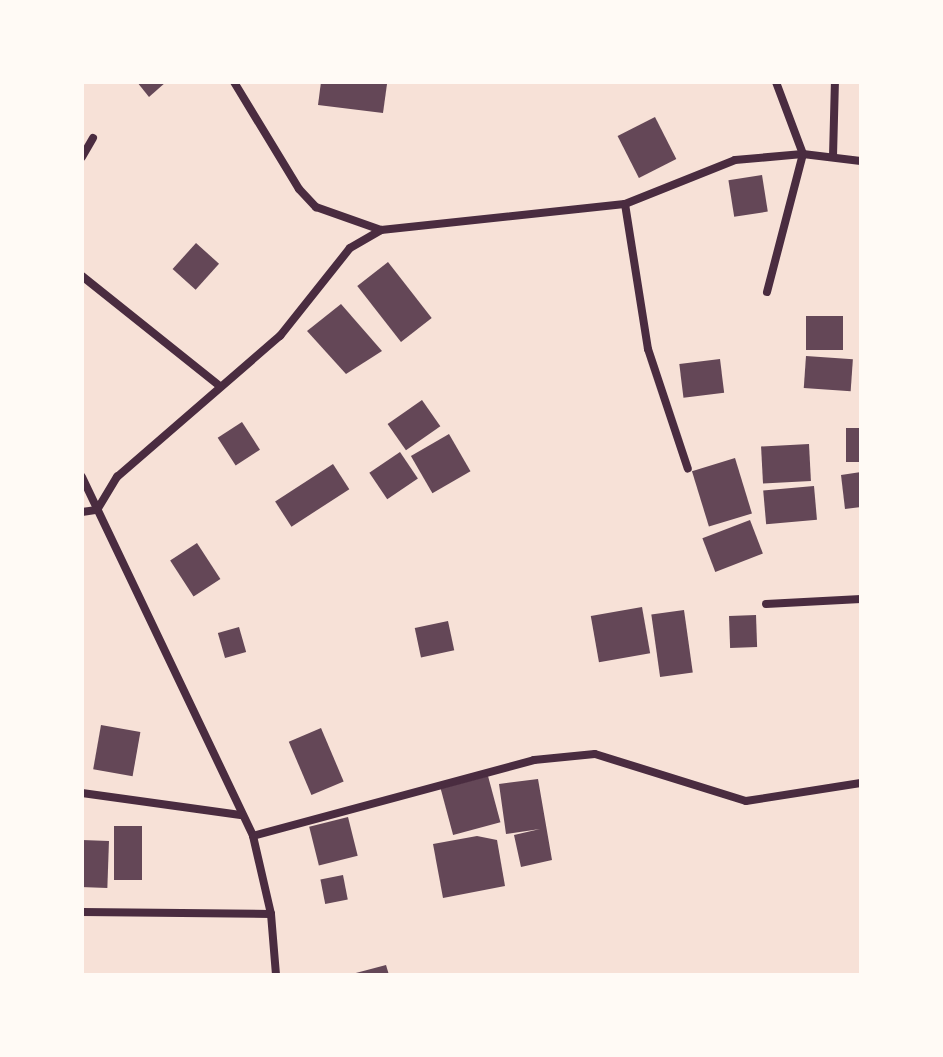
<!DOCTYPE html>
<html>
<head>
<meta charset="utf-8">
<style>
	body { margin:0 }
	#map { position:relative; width:943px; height:1057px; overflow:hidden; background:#f7e1d7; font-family:Mulish,sans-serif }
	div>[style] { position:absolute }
	.building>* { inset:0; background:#644757; transform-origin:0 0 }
	.minor>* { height:8px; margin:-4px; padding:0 4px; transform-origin:4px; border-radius:4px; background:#4a2c40 }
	span { translate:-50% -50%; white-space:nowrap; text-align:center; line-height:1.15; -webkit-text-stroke:7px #fffaf5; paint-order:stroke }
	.frame { position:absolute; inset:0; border:84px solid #fffaf5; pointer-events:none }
</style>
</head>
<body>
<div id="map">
	<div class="building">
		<i style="clip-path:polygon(137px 82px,166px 82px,149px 97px)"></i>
		<i style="clip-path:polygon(321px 82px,387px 84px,383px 113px,318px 105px)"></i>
		<i style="left:655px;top:117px;width:47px;height:42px;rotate:63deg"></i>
		<i style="left:762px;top:175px;width:37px;height:34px;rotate:81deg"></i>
		<i style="left:196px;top:243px;width:31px;height:35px;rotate:42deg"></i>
		<i style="left:388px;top:262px;width:71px;height:39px;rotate:52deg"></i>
		<i style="clip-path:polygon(341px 304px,382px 351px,346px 374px,307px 331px)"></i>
		<i style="left:806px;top:316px;width:37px;height:34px"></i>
		<i style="left:806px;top:356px;width:47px;height:32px;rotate:4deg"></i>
		<i style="left:720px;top:359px;width:34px;height:41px;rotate:83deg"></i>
		<i style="left:422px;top:400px;width:32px;height:42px;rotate:55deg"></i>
		<i style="left:242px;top:422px;width:33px;height:29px;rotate:57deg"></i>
		<i style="left:846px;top:428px;width:15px;height:34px"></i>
		<i style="left:449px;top:434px;width:43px;height:44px;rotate:60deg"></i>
		<i style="left:809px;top:444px;width:37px;height:48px;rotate:87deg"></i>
		<i style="left:400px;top:452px;width:32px;height:37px;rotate:56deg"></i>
		<i style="left:735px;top:458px;width:58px;height:45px;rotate:73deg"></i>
		<i style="left:333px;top:464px;width:30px;height:69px;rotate:57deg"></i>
		<i style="clip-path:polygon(861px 472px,861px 507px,845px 509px,841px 475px)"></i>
		<i style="left:814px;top:486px;width:34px;height:51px;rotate:85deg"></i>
		<i style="left:750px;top:520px;width:36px;height:51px;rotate:69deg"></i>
		<i style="left:197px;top:543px;width:43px;height:32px;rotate:57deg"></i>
		<i style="left:642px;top:607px;width:47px;height:52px;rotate:80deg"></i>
		<i style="left:684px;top:610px;width:63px;height:33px;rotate:82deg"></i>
		<i style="left:756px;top:615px;width:32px;height:27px;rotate:88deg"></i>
		<i style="left:448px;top:621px;width:30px;height:34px;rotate:78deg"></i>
		<i style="left:239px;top:627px;width:26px;height:22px;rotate:74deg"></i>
		<i style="left:101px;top:725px;width:40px;height:45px;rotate:10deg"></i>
		<i style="left:321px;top:728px;width:58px;height:35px;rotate:67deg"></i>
		<i style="left:488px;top:776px;width:48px;height:49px;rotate:75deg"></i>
		<i style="clip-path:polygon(538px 779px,552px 860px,521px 867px,514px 835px,540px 829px,506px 834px,499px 784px)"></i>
		<i style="left:348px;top:817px;width:40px;height:40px;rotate:76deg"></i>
		<i style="left:114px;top:826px;width:28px;height:54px"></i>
		<i style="clip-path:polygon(477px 836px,497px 840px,505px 886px,443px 898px,433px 844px)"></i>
		<i style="left:82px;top:840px;width:27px;height:47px;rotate:2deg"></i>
		<i style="left:343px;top:875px;width:25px;height:23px;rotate:79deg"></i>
		<i style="clip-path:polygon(386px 965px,389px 975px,352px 975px,352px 974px)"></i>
	</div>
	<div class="minor">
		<i style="left:234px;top:82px;width:125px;rotate:58.7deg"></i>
		<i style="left:299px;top:189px;width:25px;rotate:47deg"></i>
		<i style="left:316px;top:207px;width:69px;rotate:19.5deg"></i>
		<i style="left:833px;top:156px;width:74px;rotate:-88.5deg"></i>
		<i style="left:82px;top:157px;width:22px;rotate:-60deg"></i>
		<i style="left:625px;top:204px;width:147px;rotate:81deg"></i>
		<i style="left:648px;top:349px;width:126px;rotate:71.6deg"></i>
		<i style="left:82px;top:276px;width:176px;rotate:38.6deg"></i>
		<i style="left:767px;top:292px;width:143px;rotate:-75.4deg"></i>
		<i style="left:803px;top:154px;width:77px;rotate:-110.6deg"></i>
		<i style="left:82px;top:477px;width:398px;rotate:64.5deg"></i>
		<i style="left:253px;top:836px;width:80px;rotate:77deg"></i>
		<i style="left:271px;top:914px;width:61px;rotate:85.3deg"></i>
		<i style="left:97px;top:510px;width:39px;rotate:-59deg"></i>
		<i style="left:117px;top:477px;width:216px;rotate:-40.9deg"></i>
		<i style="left:280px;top:336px;width:112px;rotate:-51.5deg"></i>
		<i style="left:350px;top:248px;width:36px;rotate:-30deg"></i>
		<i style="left:381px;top:230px;width:245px;rotate:-6.1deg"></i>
		<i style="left:625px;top:204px;width:118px;rotate:-21.8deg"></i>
		<i style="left:735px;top:160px;width:68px;rotate:-5deg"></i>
		<i style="left:803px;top:154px;width:58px;rotate:6.9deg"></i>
		<i style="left:82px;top:512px;width:15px;rotate:-8deg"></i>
		<i style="left:766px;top:604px;width:95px;rotate:-3deg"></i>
		<i style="left:82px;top:793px;width:160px;rotate:7.9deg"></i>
		<i style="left:253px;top:836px;width:291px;rotate:-15.1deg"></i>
		<i style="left:534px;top:760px;width:61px;rotate:-5.6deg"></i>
		<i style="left:595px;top:754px;width:158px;rotate:17.3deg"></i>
		<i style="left:746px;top:801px;width:116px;rotate:-8.9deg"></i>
		<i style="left:82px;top:912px;width:189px;rotate:0.6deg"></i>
	</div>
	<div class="frame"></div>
</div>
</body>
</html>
